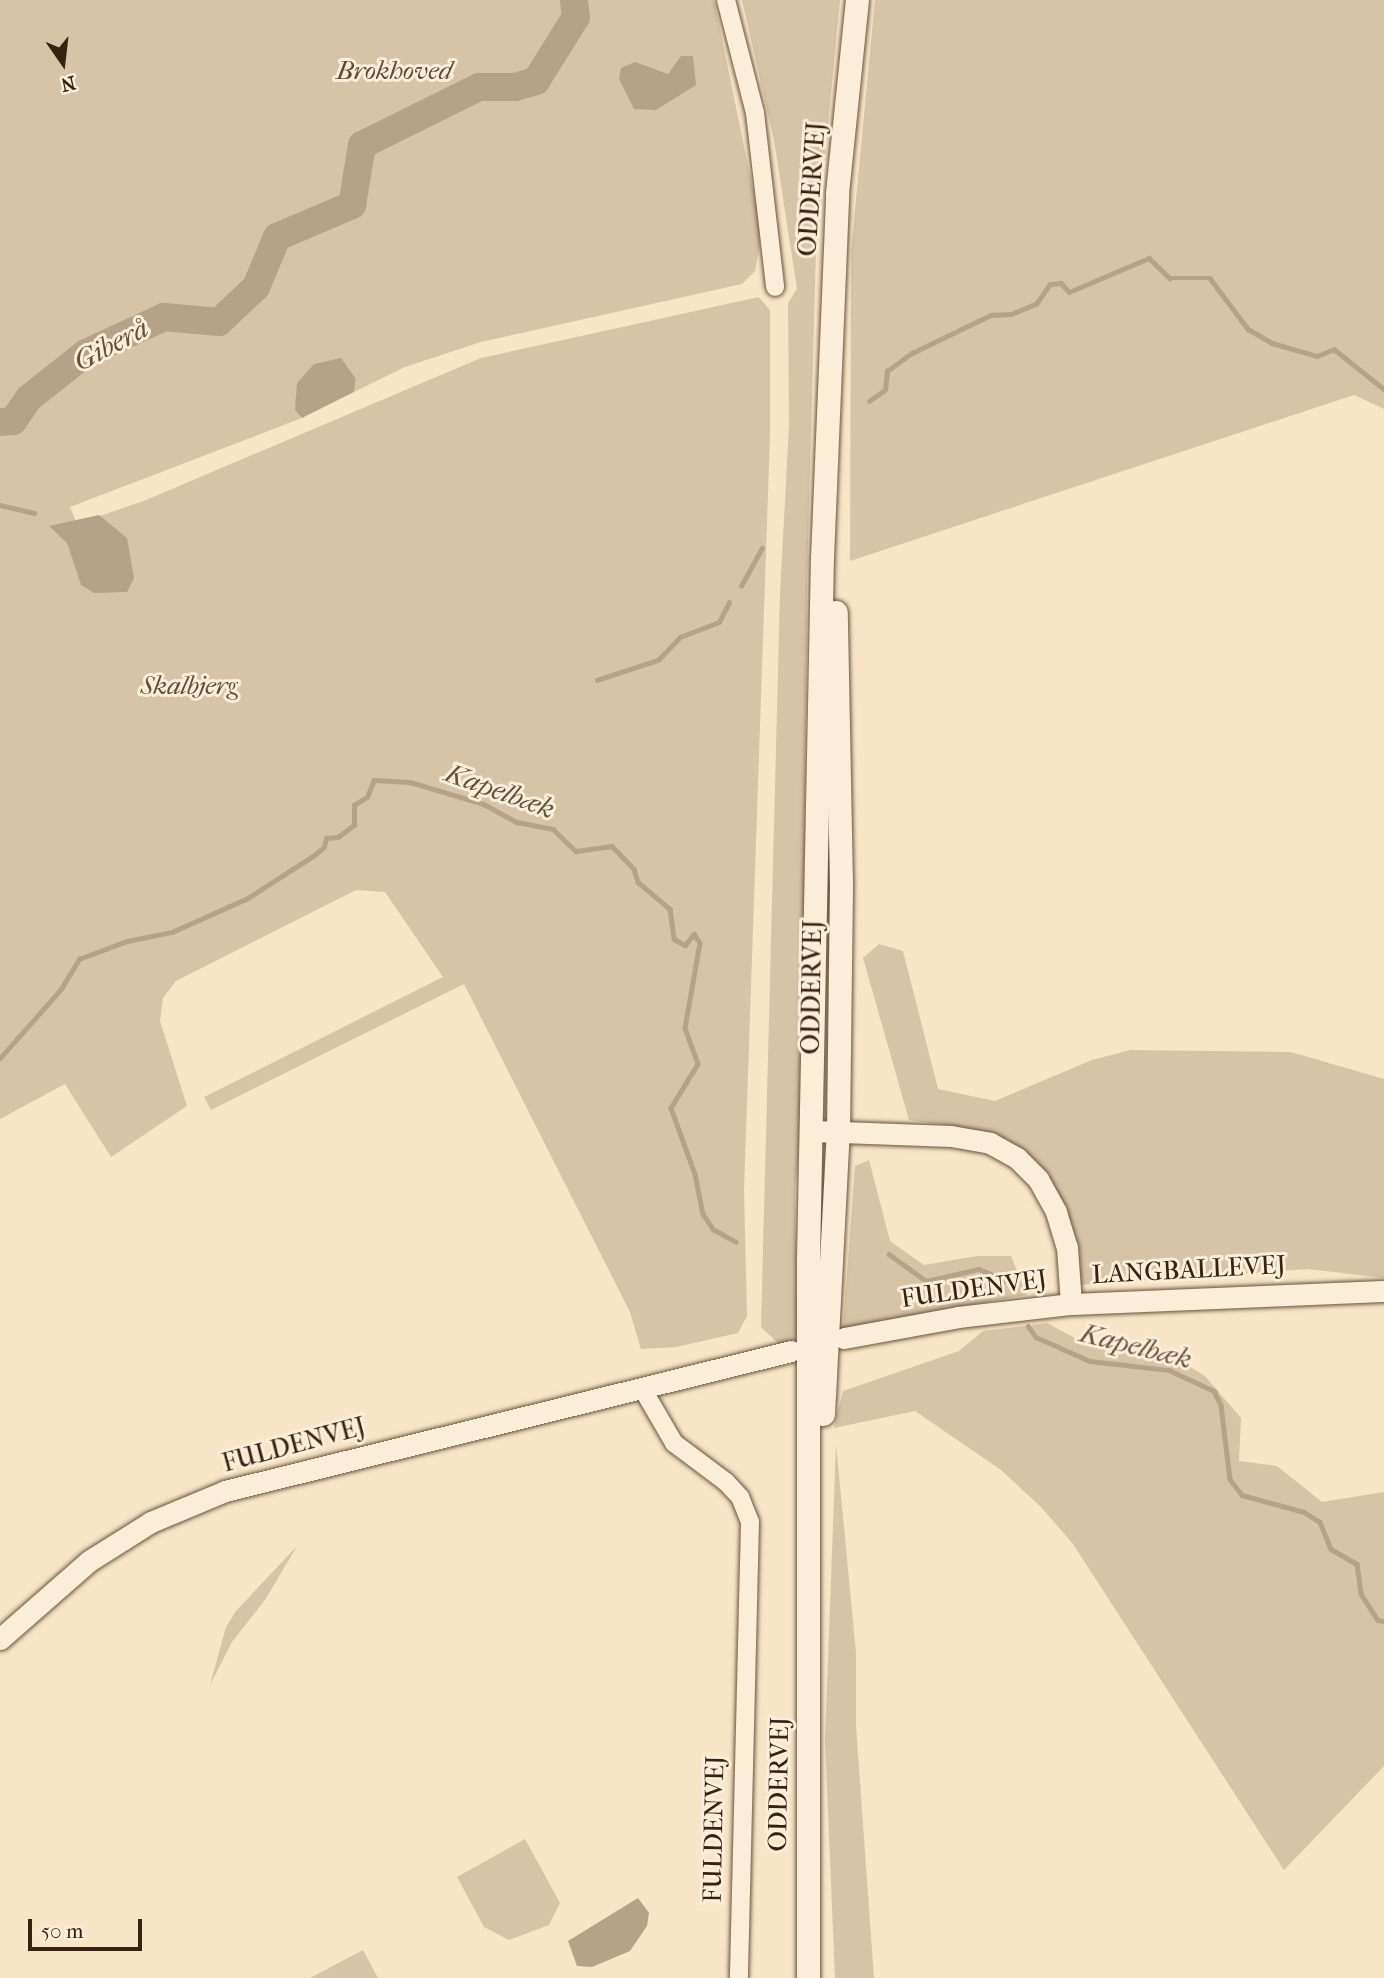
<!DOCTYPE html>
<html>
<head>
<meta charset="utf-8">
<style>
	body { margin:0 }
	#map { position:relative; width:1384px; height:1978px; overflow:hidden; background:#f7e5c5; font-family:"IM FELL French Canon",serif }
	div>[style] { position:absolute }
	.green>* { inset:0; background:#d7c4a6 }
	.water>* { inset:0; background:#b6a387 }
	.stream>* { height:4.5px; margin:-2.25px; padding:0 2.25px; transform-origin:2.25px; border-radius:2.25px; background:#b6a387 }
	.river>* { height:28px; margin:-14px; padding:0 14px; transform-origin:14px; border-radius:14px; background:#b6a387 }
	.roads { filter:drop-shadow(0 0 2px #68533c) drop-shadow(0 0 2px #68533c) }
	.minor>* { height:18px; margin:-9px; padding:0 9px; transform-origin:9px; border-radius:9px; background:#faeed9 }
	.tertiary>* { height:21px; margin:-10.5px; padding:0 10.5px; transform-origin:10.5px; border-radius:10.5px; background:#faeed9 }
	.secondary>* { height:23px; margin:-11.5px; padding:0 11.5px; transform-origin:11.5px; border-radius:11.5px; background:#faeed9 }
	span { translate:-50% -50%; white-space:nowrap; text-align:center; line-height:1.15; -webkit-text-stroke:6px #faeed9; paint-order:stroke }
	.park-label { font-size:26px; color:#604a35; font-style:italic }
	.street-label { font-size:26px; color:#38220f }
	.water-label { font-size:28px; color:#644f39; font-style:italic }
	.north { position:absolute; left:28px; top:28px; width:70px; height:70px; -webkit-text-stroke:5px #faeed9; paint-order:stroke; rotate:166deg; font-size:19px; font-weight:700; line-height:28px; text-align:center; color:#38220f }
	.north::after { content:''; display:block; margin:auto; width:24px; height:32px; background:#38220f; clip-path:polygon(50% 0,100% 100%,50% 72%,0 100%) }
	.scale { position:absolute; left:28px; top:1919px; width:114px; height:32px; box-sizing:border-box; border:4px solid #38220f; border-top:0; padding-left:9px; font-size:21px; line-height:24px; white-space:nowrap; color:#38220f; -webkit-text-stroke:5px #faeed9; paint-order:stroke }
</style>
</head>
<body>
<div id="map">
	<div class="green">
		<i style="clip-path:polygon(0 0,714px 0,762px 234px,755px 271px,742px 284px,481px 342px,405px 367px,354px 392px,356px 379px,295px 409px,302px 418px,70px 507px,77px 524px,146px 500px,481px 358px,759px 297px,770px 310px,770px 436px,744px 1190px,747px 1316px,738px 1333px,676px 1347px,641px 1349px,630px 1312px,464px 984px,211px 1110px,204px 1097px,443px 977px,385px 892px,356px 890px,176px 981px,163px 998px,160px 1021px,187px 1106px,111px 1157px,65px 1084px,0 1119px)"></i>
		<i style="clip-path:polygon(742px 0,840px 0,816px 249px,807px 580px,802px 1115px,795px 1192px,797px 1339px,781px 1346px,761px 1327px,780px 593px,789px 426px,788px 303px,797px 289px,774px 140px)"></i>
		<i style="clip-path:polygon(875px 0,1384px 0,1384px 409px,1354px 395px,850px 561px,851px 252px)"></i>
		<i style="clip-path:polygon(879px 944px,903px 951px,938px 1089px,995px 1101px,1092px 1060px,1130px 1050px,1291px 1052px,1384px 1079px,1384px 1278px,1308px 1269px,1078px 1285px,1067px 1212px,967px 1128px,909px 1120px,863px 958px)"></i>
		<i style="clip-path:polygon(869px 1160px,890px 1241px,924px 1265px,977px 1256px,1011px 1256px,1027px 1295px,843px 1328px,855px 1166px)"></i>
		<i style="clip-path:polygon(1047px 1323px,1088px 1345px,1169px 1354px,1205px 1376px,1241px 1418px,1239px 1461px,1277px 1466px,1322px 1502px,1384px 1492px,1384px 1766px,1284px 1870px,1073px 1544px,1041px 1507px,1001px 1470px,915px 1411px,834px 1428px,843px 1391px,959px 1351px,983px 1331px)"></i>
		<i style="clip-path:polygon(836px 1444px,856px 1653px,856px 1726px,874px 1978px,835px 1978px,825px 1741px)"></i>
		<i style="clip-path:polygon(297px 1546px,265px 1600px,232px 1642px,210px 1685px,226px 1627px,236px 1611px)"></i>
		<i style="clip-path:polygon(525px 1839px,560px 1903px,549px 1925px,509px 1940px,484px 1927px,457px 1877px)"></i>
		<i style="clip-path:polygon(363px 1950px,378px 1978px,310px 1978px)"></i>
	</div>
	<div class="water">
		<i style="clip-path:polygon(681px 56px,693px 56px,696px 85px,656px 110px,634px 109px,619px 79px,621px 68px,635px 62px,668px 74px)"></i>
		<i style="clip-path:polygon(341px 358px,356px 379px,354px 392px,302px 418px,295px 410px,297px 383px,314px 364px)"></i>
		<i style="clip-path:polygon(99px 515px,127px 538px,134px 578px,127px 592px,94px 593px,81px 585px,67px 543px,49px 526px)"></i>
		<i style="clip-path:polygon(638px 1898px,649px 1913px,647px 1926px,630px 1951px,592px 1967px,577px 1966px,568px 1941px)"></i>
	</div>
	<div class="stream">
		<i style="left:869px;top:401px;width:19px;rotate:-35deg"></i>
		<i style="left:885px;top:390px;width:19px;rotate:-84deg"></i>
		<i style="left:887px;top:371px;width:31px;rotate:-36deg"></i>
		<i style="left:912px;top:353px;width:88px;rotate:-25.7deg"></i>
		<i style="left:991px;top:315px;width:20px;rotate:-3deg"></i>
		<i style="left:1011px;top:314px;width:27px;rotate:-22deg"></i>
		<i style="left:1036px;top:304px;width:24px;rotate:-55deg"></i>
		<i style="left:1050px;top:284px;width:11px;rotate:-5deg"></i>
		<i style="left:1061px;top:283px;width:12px;rotate:48deg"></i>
		<i style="left:1069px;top:292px;width:87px;rotate:-23deg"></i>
		<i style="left:1149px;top:258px;width:29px;rotate:44deg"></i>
		<i style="left:1170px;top:278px;width:40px"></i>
		<i style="left:1210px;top:278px;width:64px;rotate:53.3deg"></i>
		<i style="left:1248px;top:329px;width:28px;rotate:30deg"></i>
		<i style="left:1272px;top:343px;width:47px;rotate:16.1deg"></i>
		<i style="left:1317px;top:356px;width:18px;rotate:-22deg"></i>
		<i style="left:1334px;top:349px;width:64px;rotate:38.7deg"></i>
		<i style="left:0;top:505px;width:35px;rotate:13deg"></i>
		<i style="left:741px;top:586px;width:43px;rotate:-61.1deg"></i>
		<i style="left:597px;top:680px;width:64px;rotate:-18.2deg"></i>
		<i style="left:658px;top:660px;width:32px;rotate:-46deg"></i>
		<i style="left:680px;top:637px;width:42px;rotate:-21deg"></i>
		<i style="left:719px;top:622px;width:22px;rotate:-63deg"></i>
		<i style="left:0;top:1058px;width:92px;rotate:-48.5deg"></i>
		<i style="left:61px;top:989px;width:35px;rotate:-59deg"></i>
		<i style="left:79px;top:959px;width:51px;rotate:-20.6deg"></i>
		<i style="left:127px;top:941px;width:46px;rotate:-11.3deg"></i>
		<i style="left:172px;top:932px;width:83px;rotate:-24.1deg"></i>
		<i style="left:248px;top:898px;width:77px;rotate:-32.9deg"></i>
		<i style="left:313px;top:856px;width:14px;rotate:-39deg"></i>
		<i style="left:324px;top:847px;width:9px;rotate:-77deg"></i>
		<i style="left:326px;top:838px;width:12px;rotate:-5deg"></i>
		<i style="left:338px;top:837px;width:20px;rotate:-37deg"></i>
		<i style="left:354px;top:825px;width:20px;rotate:-90deg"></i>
		<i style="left:354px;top:805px;width:15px;rotate:-32deg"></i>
		<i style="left:367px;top:797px;width:18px;rotate:-68deg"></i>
		<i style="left:374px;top:780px;width:36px;rotate:3deg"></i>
		<i style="left:410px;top:782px;width:77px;rotate:16.6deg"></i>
		<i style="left:484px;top:804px;width:38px;rotate:29deg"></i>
		<i style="left:517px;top:822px;width:37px;rotate:11deg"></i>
		<i style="left:553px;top:829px;width:32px;rotate:44deg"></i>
		<i style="left:576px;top:851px;width:36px;rotate:-8deg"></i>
		<i style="left:612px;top:846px;width:32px;rotate:46deg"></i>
		<i style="left:634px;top:869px;width:14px;rotate:73deg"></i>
		<i style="left:638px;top:882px;width:42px;rotate:40.2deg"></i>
		<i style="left:670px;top:909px;width:30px;rotate:82deg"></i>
		<i style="left:674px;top:939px;width:13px;rotate:29deg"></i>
		<i style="left:685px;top:945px;width:14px;rotate:-51deg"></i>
		<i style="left:694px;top:934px;width:11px;rotate:56deg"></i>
		<i style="left:700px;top:943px;width:86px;rotate:100deg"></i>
		<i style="left:685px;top:1028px;width:38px;rotate:70deg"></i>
		<i style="left:698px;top:1064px;width:52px;rotate:121.5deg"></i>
		<i style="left:671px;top:1108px;width:70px;rotate:70deg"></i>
		<i style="left:695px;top:1174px;width:41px;rotate:78.7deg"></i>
		<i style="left:703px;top:1214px;width:18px;rotate:56deg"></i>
		<i style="left:713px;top:1229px;width:26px;rotate:29deg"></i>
		<i style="left:889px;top:1254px;width:46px;rotate:36.1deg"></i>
		<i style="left:926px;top:1281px;width:54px;rotate:-12.8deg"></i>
		<i style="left:979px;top:1269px;width:30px;rotate:23deg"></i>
		<i style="left:1028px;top:1326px;width:14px;rotate:54deg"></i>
		<i style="left:1036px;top:1337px;width:59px;rotate:24deg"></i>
		<i style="left:1090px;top:1361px;width:80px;rotate:6.5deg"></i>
		<i style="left:1169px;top:1370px;width:50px;rotate:25deg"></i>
		<i style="left:1214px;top:1391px;width:16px;rotate:63deg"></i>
		<i style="left:1221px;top:1405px;width:75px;rotate:83.1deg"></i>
		<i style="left:1230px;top:1479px;width:20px;rotate:53deg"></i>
		<i style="left:1242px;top:1495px;width:64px;rotate:15.3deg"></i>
		<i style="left:1304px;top:1512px;width:19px;rotate:32deg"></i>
		<i style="left:1320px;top:1522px;width:29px;rotate:68deg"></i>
		<i style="left:1331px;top:1549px;width:30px;rotate:30deg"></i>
		<i style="left:1357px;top:1564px;width:30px;rotate:82deg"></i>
		<i style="left:1361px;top:1594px;width:31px;rotate:57deg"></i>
		<i style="left:1378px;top:1620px;width:6px;rotate:9deg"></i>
	</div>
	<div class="river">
		<i style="left:0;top:422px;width:13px;rotate:-4deg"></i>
		<i style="left:13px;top:421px;width:28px;rotate:-55deg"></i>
		<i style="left:29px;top:398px;width:73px;rotate:-38.3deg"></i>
		<i style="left:86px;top:353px;width:86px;rotate:-24.8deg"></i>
		<i style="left:164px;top:317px;width:55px;rotate:5.2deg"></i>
		<i style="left:219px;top:322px;width:51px;rotate:-43.4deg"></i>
		<i style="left:256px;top:287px;width:54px;rotate:-67.2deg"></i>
		<i style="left:277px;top:237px;width:82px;rotate:-23.1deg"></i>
		<i style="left:352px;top:205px;width:61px;rotate:-80.5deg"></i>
		<i style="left:362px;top:145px;width:131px;rotate:-26.4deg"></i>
		<i style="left:479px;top:87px;width:36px"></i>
		<i style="left:515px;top:87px;width:22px;rotate:-16deg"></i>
		<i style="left:536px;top:81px;width:75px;rotate:-58deg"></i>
		<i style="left:576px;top:17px;width:17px;rotate:-97deg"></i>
	</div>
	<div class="roads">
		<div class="minor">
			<i style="left:726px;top:0;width:117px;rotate:75.6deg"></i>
			<i style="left:755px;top:113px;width:175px;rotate:83.4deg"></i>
			<i style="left:642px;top:1388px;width:64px;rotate:59.8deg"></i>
			<i style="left:674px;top:1443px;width:65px;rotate:36.9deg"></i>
			<i style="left:726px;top:1482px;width:21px;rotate:47deg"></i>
			<i style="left:740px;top:1497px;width:27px;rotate:68deg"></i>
			<i style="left:750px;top:1522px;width:456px;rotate:91.4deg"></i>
		</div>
		<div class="tertiary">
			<i style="left:813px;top:1131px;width:138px;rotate:2.1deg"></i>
			<i style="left:951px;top:1136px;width:40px;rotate:10deg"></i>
			<i style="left:990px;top:1143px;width:31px;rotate:29deg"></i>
			<i style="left:1017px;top:1158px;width:30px;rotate:45deg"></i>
			<i style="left:1038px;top:1179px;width:38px;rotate:61deg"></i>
			<i style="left:1056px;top:1212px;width:37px;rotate:73deg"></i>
			<i style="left:1067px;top:1247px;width:57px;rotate:86deg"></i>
			<i style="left:844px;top:1338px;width:116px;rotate:-10.4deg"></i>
			<i style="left:958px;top:1317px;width:114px;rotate:-6.6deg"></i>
			<i style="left:1071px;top:1304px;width:313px;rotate:-2.4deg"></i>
			<i style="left:0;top:1639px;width:118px;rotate:-41.2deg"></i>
			<i style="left:89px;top:1561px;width:73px;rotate:-32.2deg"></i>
			<i style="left:151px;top:1522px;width:80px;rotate:-22.7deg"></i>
			<i style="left:225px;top:1491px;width:583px;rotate:-13.89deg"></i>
		</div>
		<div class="secondary">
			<i style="left:823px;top:1414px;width:282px;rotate:-87deg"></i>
			<i style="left:838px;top:1132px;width:248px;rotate:-89.3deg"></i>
			<i style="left:841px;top:884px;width:272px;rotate:-91.1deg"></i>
			<i style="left:808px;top:1978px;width:719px;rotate:-90deg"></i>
			<i style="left:808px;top:1259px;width:701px;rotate:-88.86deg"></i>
			<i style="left:822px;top:558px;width:365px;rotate:-87.6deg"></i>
			<i style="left:837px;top:193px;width:194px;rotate:-84.1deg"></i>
		</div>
	</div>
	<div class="park-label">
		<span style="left:394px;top:71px">Brokhoved</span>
		<span style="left:189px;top:686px">Skalbjerg</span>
	</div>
	<div class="street-label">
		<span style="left:812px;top:189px;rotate:-86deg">ODDERVEJ</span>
		<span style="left:812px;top:987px;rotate:-89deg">ODDERVEJ</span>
		<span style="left:1189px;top:1270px;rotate:-3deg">LANGBALLEVEJ</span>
		<span style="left:974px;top:1289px;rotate:-8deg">FULDENVEJ</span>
		<span style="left:294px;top:1445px;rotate:-15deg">FULDENVEJ</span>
		<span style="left:779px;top:1784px;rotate:-89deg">ODDERVEJ</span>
		<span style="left:714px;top:1829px;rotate:-89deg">FULDENVEJ</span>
	</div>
	<div class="water-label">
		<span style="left:111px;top:345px;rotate:-28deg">Giberå</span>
		<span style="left:500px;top:791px;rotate:20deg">Kapelbæk</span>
		<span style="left:1136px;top:1346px;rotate:14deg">Kapelbæk</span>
	</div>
	<div class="north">N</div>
	<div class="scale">50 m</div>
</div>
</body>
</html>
